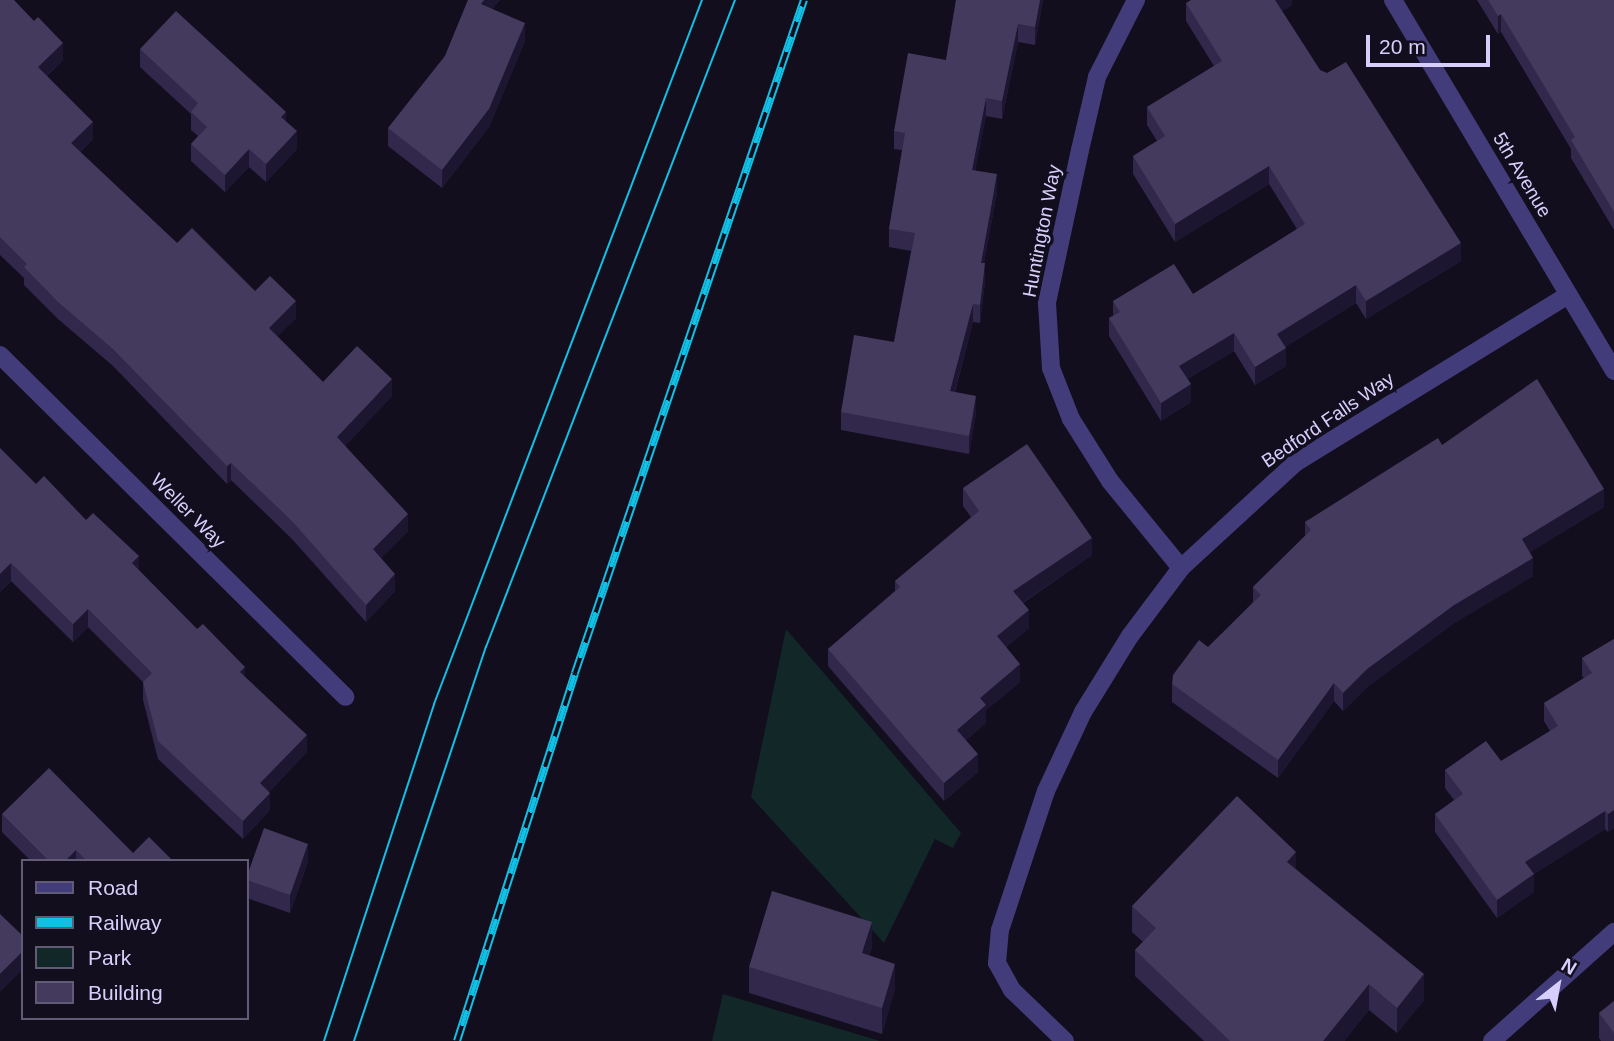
<!DOCTYPE html>
<html>
<head>
<meta charset="utf-8">
<style>
	body { margin:0 }
	#map { position:relative; width:1614px; height:1041px; overflow:hidden; background:#120e1e; font-family:Helvetica,sans-serif }
	div>[style] { position:absolute }
	.green>* { inset:0; background:#112728 }
	.minor>* { height:18px; margin:-9px; padding:0 9px; transform-origin:9px; border-radius:9px; background:#433c7a }
	.tram>* { height:2px; margin:-1px; padding:0 1px; transform-origin:1px; border-radius:1px; background:#11c1e5 }
	.rail>* { height:8px; margin-top:-4px; transform-origin:0; background:repeating-linear-gradient(90deg,#120e1e 0 16px,#11c1e5 0 32px); box-sizing:border-box; border-block:2px solid #11c1e5 }
	.wall>* { inset:0; background:#31284b }
	.shaded-wall>* { inset:0; background:#1d1631 }
	.building>* { inset:0; background:#433a5e }
	span { translate:-50% -50%; white-space:nowrap; text-align:center; line-height:1.15; -webkit-text-stroke:7px #120e1e; paint-order:stroke }
	.street-label { font-size:19px; color:#d7cffb }
	.legend { position:absolute; left:21px; top:859px; width:228px; height:161px; box-sizing:border-box; background:#120e1e; border:2px solid #615b76; margin:0; padding:9px 12px; list-style:none; font-size:21px; color:#d7cffb }
	.legend li { display:flex; align-items:center; gap:14px; height:35px }
	.legend b { width:35px; border:2px solid #615b76 }
	.north { position:absolute; left:1523px; top:950px; width:70px; height:70px; -webkit-text-stroke:5px #120e1e; paint-order:stroke; rotate:31deg; font-size:19px; font-weight:700; line-height:28px; text-align:center; color:#d7cffb }
	.north::after { content:''; display:block; margin:auto; width:24px; height:32px; background:#d7cffb; clip-path:polygon(50% 0,100% 100%,50% 72%,0 100%) }
	.scale { position:absolute; left:1366px; top:35px; width:124px; height:32px; box-sizing:border-box; border:4px solid #d7cffb; border-top:0; padding-left:9px; font-size:21px; line-height:24px; white-space:nowrap; color:#d7cffb; -webkit-text-stroke:5px #120e1e; paint-order:stroke }
</style>
</head>
<body>
<div id="map">
	<div class="green">
		<i style="clip-path:polygon(786px 629px,961px 833px,953px 848px,935px 839px,884px 943px,751px 797px)"></i>
		<i style="clip-path:polygon(723px 994px,880px 1041px,712px 1041px)"></i>
	</div>
	<div class="minor">
		<i style="left:1136px;top:0;width:86px;rotate:116.9deg"></i>
		<i style="left:1097px;top:77px;width:75px;rotate:103.1deg"></i>
		<i style="left:1080px;top:150px;width:157px;rotate:102.2deg"></i>
		<i style="left:1047px;top:303px;width:65px;rotate:86.5deg"></i>
		<i style="left:1051px;top:368px;width:55px;rotate:68.6deg"></i>
		<i style="left:1071px;top:419px;width:73px;rotate:57.8deg"></i>
		<i style="left:1110px;top:481px;width:112px;rotate:50.8deg"></i>
		<i style="left:1393px;top:0;width:432px;rotate:59.2deg"></i>
		<i style="left:0;top:355px;width:486px;rotate:44.7deg"></i>
		<i style="left:1065px;top:1041px;width:74px;rotate:-136.1deg"></i>
		<i style="left:1012px;top:990px;width:31px;rotate:-119deg"></i>
		<i style="left:997px;top:963px;width:33px;rotate:-85deg"></i>
		<i style="left:1000px;top:930px;width:146px;rotate:-71.7deg"></i>
		<i style="left:1046px;top:791px;width:87px;rotate:-64.9deg"></i>
		<i style="left:1083px;top:712px;width:89px;rotate:-58.3deg"></i>
		<i style="left:1130px;top:636px;width:85px;rotate:-53.1deg"></i>
		<i style="left:1181px;top:568px;width:155px;rotate:-42.6deg"></i>
		<i style="left:1295px;top:463px;width:321px;rotate:-31.6deg"></i>
		<i style="left:1492px;top:1041px;width:164px;rotate:-41.8deg"></i>
	</div>
	<div class="tram">
		<i style="left:324px;top:1041px;width:354px;rotate:-71.9deg"></i>
		<i style="left:434px;top:704px;width:753px;rotate:-69.16deg"></i>
		<i style="left:354px;top:1041px;width:416px;rotate:-71.5deg"></i>
		<i style="left:486px;top:647px;width:693px;rotate:-68.95deg"></i>
	</div>
	<div class="rail">
		<i style="left:457px;top:1041px;width:386px;rotate:-72.2deg"></i>
		<i style="left:575px;top:673px;width:711px;rotate:-71.21deg"></i>
	</div>
	<div class="wall">
		<i style="clip-path:polygon(0 0,34px 21px,63px 60px,47px 76px,93px 139px,80px 152px,177px 243px,255px 291px,296px 318px,277px 336px,323px 382px,392px 396px,345px 446px,408px 531px,381px 558px,395px 591px,366px 622px,292px 539px,231px 480px,227px 484px,113px 366px,58px 319px,24px 285px,24px 278px,0 255px)"></i>
		<i style="clip-path:polygon(468px 0,500px 0,492px 9px,525px 41px,489px 127px,442px 188px,388px 146px,388px 128px,445px 56px)"></i>
		<i style="clip-path:polygon(956px 0,1043px 0,1035px 45px,1018px 42px,1002px 119px,986px 116px,975px 170px,997px 192px,984px 263px,985px 281px,980px 323px,973px 322px,955px 392px,976px 413px,969px 454px,841px 430px,841px 412px,894px 342px,911px 251px,889px 247px,889px 229px,902px 150px,894px 149px,894px 131px,946px 60px)"></i>
		<i style="clip-path:polygon(1292px 0,1292px 5px,1282px 11px,1320px 70px,1461px 261px,1366px 319px,1356px 303px,1285px 347px,1286px 366px,1255px 385px,1234px 351px,1187px 379px,1191px 402px,1161px 421px,1109px 336px,1109px 318px,1113px 316px,1113px 301px,1193px 294px,1297px 229px,1269px 184px,1175px 242px,1133px 174px,1133px 156px,1157px 141px,1147px 125px,1147px 107px,1214px 66px,1186px 21px,1186px 3px)"></i>
		<i style="clip-path:polygon(1477px 0,1614px 0,1614px 230px,1571px 158px,1571px 149px,1501px 32px,1498px 34px)"></i>
		<i style="clip-path:polygon(140px 49px,286px 121px,297px 149px,266px 182px,249px 167px,225px 192px,191px 161px,191px 144px,198px 136px,191px 130px,191px 114px,140px 67px)"></i>
		<i style="clip-path:polygon(1442px 445px,1604px 507px,1530px 552px,1533px 576px,1454px 623px,1367px 687px,1343px 711px,1334px 701px,1278px 778px,1172px 702px,1172px 684px,1253px 602px,1253px 587px,1305px 536px,1305px 522px)"></i>
		<i style="clip-path:polygon(36px 484px,86px 520px,139px 571px,245px 677px,307px 752px,269px 792px,270px 810px,243px 839px,158px 759px,143px 700px,143px 682px,88px 627px,73px 642px,11px 581px,0 592px)"></i>
		<i style="clip-path:polygon(963px 488px,1092px 555px,1023px 603px,1029px 628px,1006px 647px,1020px 682px,986px 710px,986px 723px,966px 740px,978px 772px,944px 801px,828px 666px,828px 649px,895px 591px,895px 581px,971px 517px,963px 506px)"></i>
		<i style="clip-path:polygon(1614px 639px,1614px 828px,1608px 832px,1605px 829px,1534px 874px,1534px 892px,1497px 918px,1435px 832px,1435px 814px,1454px 800px,1445px 788px,1445px 770px,1501px 761px,1550px 731px,1544px 721px,1544px 703px,1584px 678px,1582px 676px,1582px 658px)"></i>
		<i style="clip-path:polygon(2px 814px,133px 853px,173px 861px,31px 861px,2px 832px)"></i>
		<i style="clip-path:polygon(308px 862px,290px 913px,247px 898px,247px 876px)"></i>
		<i style="clip-path:polygon(1296px 869px,1424px 1000px,1397px 1033px,1369px 1010px,1344px 1041px,1204px 1041px,1135px 976px,1135px 950px,1143px 942px,1132px 932px,1132px 906px)"></i>
		<i style="clip-path:polygon(872px 947px,869px 955px,895px 989px,882px 1034px,749px 993px,749px 967px)"></i>
		<i style="clip-path:polygon(1614px 1001px,1614px 1041px,1601px 1041px,1599px 1038px,1599px 1013px)"></i>
	</div>
	<div class="shaded-wall">
		<i style="clip-path:polygon(484px 0,500px 0,481px 22px,481px 4px)"></i>
		<i style="clip-path:polygon(1040px 0,1043px 0,1035px 45px,1035px 27px)"></i>
		<i style="clip-path:polygon(1274px 0,1292px 0,1292px 5px,1274px 16px)"></i>
		<i style="clip-path:polygon(1501px 14px,1501px 32px,1498px 34px,1498px 16px)"></i>
		<i style="clip-path:polygon(525px 23px,525px 41px,489px 127px,442px 188px,442px 170px)"></i>
		<i style="clip-path:polygon(1018px 24px,1018px 42px,1002px 119px,1002px 101px)"></i>
		<i style="clip-path:polygon(63px 43px,63px 60px,38px 84px,38px 67px)"></i>
		<i style="clip-path:polygon(986px 98px,986px 116px,972px 187px,972px 170px)"></i>
		<i style="clip-path:polygon(286px 112px,286px 130px,281px 117px)"></i>
		<i style="clip-path:polygon(93px 122px,93px 139px,71px 161px,71px 143px)"></i>
		<i style="clip-path:polygon(297px 131px,297px 149px,266px 182px,266px 164px)"></i>
		<i style="clip-path:polygon(249px 149px,249px 167px,225px 192px,225px 175px)"></i>
		<i style="clip-path:polygon(1269px 166px,1269px 184px,1175px 242px,1175px 224px)"></i>
		<i style="clip-path:polygon(997px 174px,997px 192px,981px 280px,981px 263px)"></i>
		<i style="clip-path:polygon(1461px 243px,1461px 261px,1366px 319px,1366px 301px)"></i>
		<i style="clip-path:polygon(985px 263px,985px 281px,980px 323px,980px 305px)"></i>
		<i style="clip-path:polygon(1356px 285px,1356px 303px,1277px 352px,1277px 334px)"></i>
		<i style="clip-path:polygon(296px 301px,296px 318px,269px 345px,269px 328px)"></i>
		<i style="clip-path:polygon(973px 304px,973px 322px,950px 409px,950px 391px)"></i>
		<i style="clip-path:polygon(1234px 333px,1234px 351px,1179px 384px,1179px 366px)"></i>
		<i style="clip-path:polygon(1286px 348px,1286px 366px,1255px 385px,1255px 367px)"></i>
		<i style="clip-path:polygon(392px 379px,392px 396px,337px 455px,337px 437px)"></i>
		<i style="clip-path:polygon(1191px 384px,1191px 402px,1161px 421px,1161px 403px)"></i>
		<i style="clip-path:polygon(976px 396px,976px 413px,969px 454px,969px 436px)"></i>
		<i style="clip-path:polygon(231px 463px,231px 480px,227px 484px,227px 466px)"></i>
		<i style="clip-path:polygon(1604px 489px,1604px 507px,1522px 557px,1522px 539px)"></i>
		<i style="clip-path:polygon(408px 514px,408px 531px,373px 567px,373px 549px)"></i>
		<i style="clip-path:polygon(1092px 538px,1092px 555px,1013px 609px,1013px 591px)"></i>
		<i style="clip-path:polygon(139px 556px,139px 574px,132px 563px)"></i>
		<i style="clip-path:polygon(1533px 558px,1533px 576px,1454px 623px,1367px 687px,1343px 711px,1343px 693px,1367px 669px,1454px 605px)"></i>
		<i style="clip-path:polygon(11px 563px,11px 581px,0 592px,0 574px)"></i>
		<i style="clip-path:polygon(395px 574px,395px 591px,366px 622px,366px 605px)"></i>
		<i style="clip-path:polygon(88px 609px,88px 627px,73px 642px,73px 624px)"></i>
		<i style="clip-path:polygon(1029px 610px,1029px 628px,997px 654px,997px 636px)"></i>
		<i style="clip-path:polygon(1020px 664px,1020px 682px,986px 710px,986px 723px,957px 748px,957px 730px,980px 698px)"></i>
		<i style="clip-path:polygon(245px 667px,245px 685px,240px 672px)"></i>
		<i style="clip-path:polygon(1334px 683px,1334px 701px,1278px 778px,1278px 760px)"></i>
		<i style="clip-path:polygon(307px 735px,307px 752px,260px 801px,260px 783px)"></i>
		<i style="clip-path:polygon(978px 754px,978px 772px,944px 801px,944px 783px)"></i>
		<i style="clip-path:polygon(270px 793px,270px 810px,243px 839px,243px 821px)"></i>
		<i style="clip-path:polygon(1614px 810px,1614px 828px,1608px 832px,1608px 814px)"></i>
		<i style="clip-path:polygon(1605px 811px,1605px 829px,1525px 880px,1525px 862px)"></i>
		<i style="clip-path:polygon(308px 844px,308px 862px,290px 913px,290px 895px)"></i>
		<i style="clip-path:polygon(76px 850px,76px 861px,65px 861px)"></i>
		<i style="clip-path:polygon(1296px 852px,1296px 877px,1287px 862px)"></i>
		<i style="clip-path:polygon(1534px 874px,1534px 892px,1497px 918px,1497px 900px)"></i>
		<i style="clip-path:polygon(872px 922px,872px 947px,862px 978px,862px 953px)"></i>
		<i style="clip-path:polygon(23px 951px,23px 969px,0 992px,0 974px)"></i>
		<i style="clip-path:polygon(895px 964px,895px 989px,882px 1034px,882px 1008px)"></i>
		<i style="clip-path:polygon(1424px 974px,1424px 1000px,1397px 1033px,1397px 1008px)"></i>
		<i style="clip-path:polygon(1369px 984px,1369px 1010px,1344px 1041px,1323px 1041px)"></i>
	</div>
	<div class="building">
		<i style="clip-path:polygon(0 0,14px 0,34px 21px,38px 17px,63px 43px,38px 67px,93px 122px,71px 143px,177px 243px,192px 228px,255px 291px,270px 276px,296px 301px,269px 328px,323px 382px,357px 346px,392px 379px,337px 437px,408px 514px,373px 549px,395px 574px,366px 605px,292px 521px,231px 463px,227px 466px,113px 349px,58px 302px,24px 267px,27px 264px,0 237px)"></i>
		<i style="clip-path:polygon(468px 0,484px 0,481px 4px,525px 23px,489px 109px,442px 170px,388px 128px,445px 56px)"></i>
		<i style="clip-path:polygon(956px 0,1040px 0,1035px 27px,1018px 24px,1002px 101px,986px 98px,972px 170px,997px 174px,981px 263px,985px 263px,980px 305px,973px 304px,950px 391px,976px 396px,969px 436px,841px 412px,854px 335px,894px 342px,915px 233px,889px 229px,905px 133px,894px 131px,908px 53px,946px 60px)"></i>
		<i style="clip-path:polygon(1191px 0,1275px 0,1320px 70px,1327px 73px,1346px 62px,1461px 243px,1366px 301px,1356px 285px,1277px 334px,1286px 348px,1255px 367px,1234px 333px,1179px 366px,1191px 384px,1161px 403px,1109px 318px,1120px 312px,1113px 301px,1174px 264px,1193px 294px,1305px 224px,1269px 166px,1175px 224px,1133px 156px,1165px 136px,1147px 107px,1222px 61px,1186px 3px)"></i>
		<i style="clip-path:polygon(1488px 0,1614px 0,1614px 212px,1571px 140px,1575px 137px,1501px 14px,1498px 16px)"></i>
		<i style="clip-path:polygon(176px 11px,286px 112px,281px 117px,297px 131px,266px 164px,249px 149px,225px 175px,191px 144px,207px 127px,191px 112px,198px 103px,140px 49px)"></i>
		<i style="clip-path:polygon(1537px 379px,1604px 489px,1522px 539px,1533px 558px,1454px 605px,1367px 669px,1343px 693px,1334px 683px,1278px 760px,1172px 684px,1173px 675px,1199px 640px,1208px 647px,1261px 595px,1253px 587px,1311px 530px,1305px 522px,1438px 438px,1442px 445px)"></i>
		<i style="clip-path:polygon(1027px 444px,1092px 538px,1013px 591px,1029px 610px,997px 636px,1020px 664px,980px 698px,986px 705px,957px 730px,978px 754px,944px 783px,828px 649px,900px 587px,895px 581px,979px 511px,963px 488px)"></i>
		<i style="clip-path:polygon(0 448px,36px 484px,44px 476px,86px 520px,93px 513px,139px 556px,132px 563px,197px 629px,203px 624px,245px 667px,240px 672px,307px 735px,260px 783px,270px 793px,243px 821px,158px 741px,143px 682px,152px 673px,88px 609px,73px 624px,11px 563px,0 574px)"></i>
		<i style="clip-path:polygon(1614px 639px,1614px 810px,1608px 814px,1605px 811px,1525px 862px,1534px 874px,1497px 900px,1435px 814px,1463px 794px,1445px 770px,1486px 741px,1501px 761px,1558px 726px,1544px 703px,1592px 673px,1582px 658px)"></i>
		<i style="clip-path:polygon(49px 768px,133px 853px,149px 837px,173px 861px,87px 861px,76px 850px,65px 861px,49px 861px,2px 814px)"></i>
		<i style="clip-path:polygon(1237px 796px,1296px 852px,1287px 862px,1424px 974px,1397px 1008px,1369px 984px,1323px 1041px,1230px 1041px,1135px 950px,1156px 928px,1132px 906px)"></i>
		<i style="clip-path:polygon(264px 828px,308px 844px,290px 895px,247px 880px,247px 876px)"></i>
		<i style="clip-path:polygon(772px 891px,872px 922px,862px 953px,895px 964px,882px 1008px,749px 967px)"></i>
		<i style="clip-path:polygon(0 914px,23px 936px,23px 951px,0 974px)"></i>
		<i style="clip-path:polygon(1614px 1001px,1614px 1033px,1599px 1013px)"></i>
	</div>
	<div class="street-label">
		<span style="left:1522px;top:175px;rotate:59deg">5th Avenue</span>
		<span style="left:1042px;top:231px;rotate:-79deg">Huntington Way</span>
		<span style="left:1328px;top:420px;rotate:-34deg">Bedford Falls Way</span>
		<span style="left:188px;top:511px;rotate:45deg">Weller Way</span>
	</div>
	<ul class="legend">
	<li><b style="height:9px;background:#433c7a"></b>Road</li>
	<li><b style="height:9px;background:#11c1e5"></b>Railway</li>
	<li><b style="height:19px;background:#112728"></b>Park</li>
	<li><b style="height:19px;background:#433a5e"></b>Building</li>
	</ul>
	<div class="north">N</div>
	<div class="scale">20 m</div>
</div>
</body>
</html>
